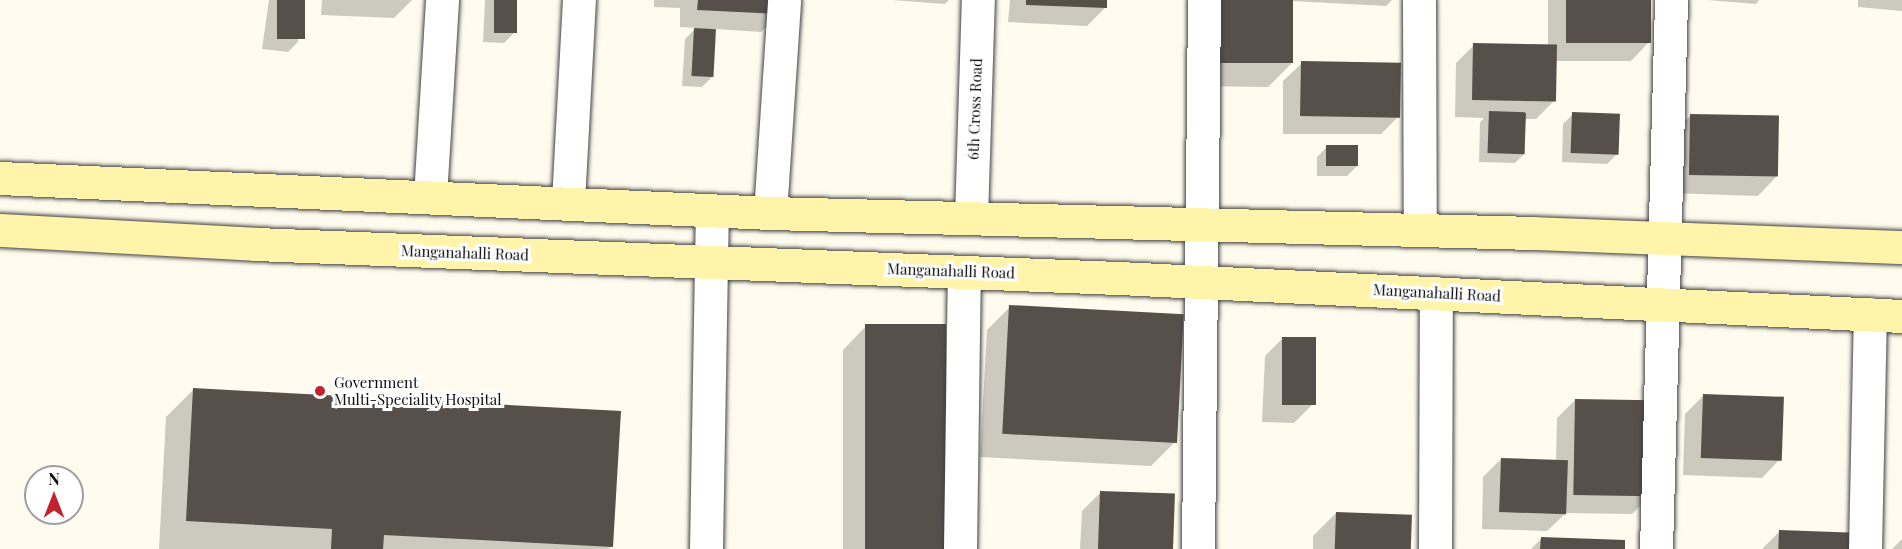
<!DOCTYPE html>
<html>
<head>
<meta charset="utf-8">
<style>
	body { margin:0 }
	#map { position:relative; width:1902px; height:549px; overflow:hidden; background:#fffcef; font-family:"Playfair Display",serif }
	div>[style] { position:absolute }
	.shadow>* { inset:0; background:#0003 }
	.building>* { inset:0; background:#574f4a; transform-origin:0 0 }
	.roads { filter:drop-shadow(0 0 2px #414141) drop-shadow(0 0 2px #414141) }
	.minor>* { height:33px; margin:-16.5px; padding:0 16.5px; transform-origin:16.5px; border-radius:16.5px; background:#fff }
	.tertiary>* { height:33px; margin:-16.5px; padding:0 16.5px; transform-origin:16.5px; border-radius:16.5px; background:#fff }
	.secondary>* { height:33px; margin:-16.5px; padding:0 16.5px; transform-origin:16.5px; border-radius:16.5px; background:#fff4aa }
	.dots>* { width:16px; height:16px; translate:-50% -50%; box-sizing:border-box; border:3px solid #fff; border-radius:50% }
	span { translate:-50% -50%; white-space:nowrap; text-align:center; line-height:1.15; -webkit-text-stroke:6px #fff; paint-order:stroke }
	.street-label { font-size:15px; color:#0e0e0e }
	.poi-label { font-size:15px; color:#0e0e0e }
	.left { translate:0 -50%; text-align:left }
	.north { position:absolute; left:24px; top:465px; width:60px; height:60px; box-sizing:border-box; background:#fff; border:2px solid #9f9f9f; border-radius:50%; rotate:0deg; font-size:16px; font-weight:700; line-height:24px; text-align:center; color:#0e0e0e }
	.north::after { content:''; display:block; margin:auto; width:21px; height:27px; background:#c3222d; clip-path:polygon(50% 0,100% 100%,50% 72%,0 100%) }
</style>
</head>
<body>
<div id="map">
	<div class="shadow">
		<i style="clip-path:polygon(269px 0,304px 0,298px 42px,288px 52px,262px 49px)"></i>
		<i style="clip-path:polygon(322px 0,412px 0,394px 18px,321px 15px)"></i>
		<i style="clip-path:polygon(485px 0,515px 0,514px 33px,504px 43px,483px 42px)"></i>
		<i style="clip-path:polygon(654px 0,780px 0,779px 14px,761px 32px,715px 29px,712px 77px,702px 87px,682px 86px,685px 39px,696px 28px,680px 27px,680px 8px,654px 7px)"></i>
		<i style="clip-path:polygon(892px 0,949px 0,945px 4px)"></i>
		<i style="clip-path:polygon(1010px 0,1106px 0,1105px 8px,1087px 26px,1008px 22px)"></i>
		<i style="clip-path:polygon(1197px 0,1392px 0,1386px 6px,1292px 1px,1291px 64px,1268px 87px,1195px 86px)"></i>
		<i style="clip-path:polygon(1548px 0,1649px 0,1649px 42px,1631px 61px,1555px 61px,1554px 101px,1536px 119px,1525px 119px,1525px 153px,1515px 163px,1479px 162px,1480px 122px,1484px 118px,1455px 117px,1456px 63px,1474px 45px,1548px 46px)"></i>
		<i style="clip-path:polygon(1707px 0,1759px 0,1756px 4px)"></i>
		<i style="clip-path:polygon(1858px 0,1902px 0,1902px 11px,1858px 7px)"></i>
		<i style="clip-path:polygon(1302px 63px,1399px 116px,1381px 134px,1283px 134px,1283px 81px)"></i>
		<i style="clip-path:polygon(1573px 114px,1617px 154px,1607px 164px,1562px 162px,1563px 124px)"></i>
		<i style="clip-path:polygon(1691px 115px,1776px 177px,1758px 196px,1671px 193px,1673px 134px)"></i>
		<i style="clip-path:polygon(1327px 147px,1357px 166px,1347px 176px,1317px 176px,1317px 157px)"></i>
		<i style="clip-path:polygon(1010px 307px,1174px 443px,1151px 466px,980px 457px,987px 330px)"></i>
		<i style="clip-path:polygon(866px 326px,945px 549px,843px 549px,843px 350px)"></i>
		<i style="clip-path:polygon(1283px 338px,1312px 405px,1294px 423px,1262px 422px,1265px 356px)"></i>
		<i style="clip-path:polygon(194px 389px,611px 546px,609px 549px,159px 549px,166px 417px)"></i>
		<i style="clip-path:polygon(1703px 396px,1780px 459px,1762px 478px,1683px 475px,1685px 414px)"></i>
		<i style="clip-path:polygon(1575px 400px,1650px 496px,1632px 514px,1566px 513px,1547px 531px,1482px 529px,1483px 477px,1501px 459px,1556px 461px,1557px 418px)"></i>
		<i style="clip-path:polygon(1100px 493px,1171px 549px,1080px 549px,1082px 511px)"></i>
		<i style="clip-path:polygon(1336px 513px,1409px 549px,1313px 549px,1313px 536px)"></i>
		<i style="clip-path:polygon(1779px 532px,1853px 549px,1762px 549px)"></i>
		<i style="clip-path:polygon(1541px 539px,1623px 549px,1531px 549px)"></i>
		<i style="clip-path:polygon(1902px 539px,1902px 549px,1892px 549px)"></i>
	</div>
	<div class="building">
		<i style="left:277px;top:0;width:28px;height:39px"></i>
		<i style="left:494px;top:0;width:23px;height:33px"></i>
		<i style="clip-path:polygon(698px 0,781px 0,780px 14px,697px 10px)"></i>
		<i style="clip-path:polygon(1026px 0,1107px 0,1107px 8px,1026px 5px)"></i>
		<i style="left:1219px;top:0;width:74px;height:63px"></i>
		<i style="left:1566px;top:0;width:85px;height:43px"></i>
		<i style="left:694px;top:28px;width:22px;height:48px;rotate:3deg"></i>
		<i style="left:1473px;top:43px;width:84px;height:57px;rotate:1deg"></i>
		<i style="left:1301px;top:61px;width:100px;height:55px;rotate:1deg"></i>
		<i style="left:1489px;top:111px;width:37px;height:42px;rotate:2deg"></i>
		<i style="left:1572px;top:112px;width:48px;height:41px;rotate:2deg"></i>
		<i style="left:1690px;top:114px;width:89px;height:61px;rotate:1deg"></i>
		<i style="left:1358px;top:145px;width:21px;height:32px;rotate:90deg"></i>
		<i style="left:1009px;top:305px;width:175px;height:129px;rotate:3deg"></i>
		<i style="left:946px;top:324px;width:225px;height:81px;rotate:90deg"></i>
		<i style="left:1282px;top:337px;width:34px;height:68px"></i>
		<i style="clip-path:polygon(193px 388px,621px 411px,613px 547px,384px 535px,383px 549px,331px 549px,332px 529px,186px 521px)"></i>
		<i style="left:1703px;top:394px;width:81px;height:64px;rotate:2deg"></i>
		<i style="left:1575px;top:399px;width:78px;height:96px;rotate:1deg"></i>
		<i style="left:1501px;top:458px;width:67px;height:54px;rotate:2deg"></i>
		<i style="left:1100px;top:491px;width:75px;height:58px;rotate:2deg"></i>
		<i style="left:1336px;top:512px;width:76px;height:37px;rotate:2deg"></i>
		<i style="left:1779px;top:530px;width:76px;height:19px;rotate:2deg"></i>
		<i style="clip-path:polygon(1541px 537px,1625px 540px,1625px 549px,1540px 549px)"></i>
	</div>
	<div class="roads">
		<div class="minor">
			<i style="left:1419px;top:0;width:230px;rotate:89.8deg"></i>
			<i style="left:430px;top:197px;width:197px;rotate:-86.5deg"></i>
			<i style="left:568px;top:202px;width:202px;rotate:-86.9deg"></i>
			<i style="left:770px;top:213px;width:213px;rotate:-86.2deg"></i>
			<i style="left:971px;top:218px;width:218px;rotate:-88.2deg"></i>
			<i style="left:960px;top:549px;width:277px;rotate:-89.2deg"></i>
			<i style="left:1198px;top:549px;width:549px;rotate:-89.37deg"></i>
			<i style="left:1435px;top:549px;width:256px;rotate:-89.8deg"></i>
			<i style="left:1656px;top:549px;width:549px;rotate:-88.43deg"></i>
			<i style="left:1865px;top:549px;width:235px;rotate:-88.8deg"></i>
		</div>
		<div class="tertiary">
			<i style="left:706px;top:549px;width:338px;rotate:-89deg"></i>
		</div>
		<div class="secondary">
			<i style="left:0;top:178px;width:771px;rotate:2.6deg"></i>
			<i style="left:770px;top:213px;width:763px;rotate:1.5deg"></i>
			<i style="left:1533px;top:233px;width:369px;rotate:2.2deg"></i>
			<i style="left:0;top:230px;width:256px;rotate:3.1deg"></i>
			<i style="left:256px;top:244px;width:864px;rotate:2.26deg"></i>
			<i style="left:1119px;top:278px;width:784px;rotate:2.78deg"></i>
		</div>
	</div>
	<div class="dots">
		<i style="left:320px;top:391px;background:#c3222d"></i>
	</div>
	<div class="street-label">
		<span style="left:975px;top:109px;rotate:-88deg">6th Cross Road</span>
		<span style="left:465px;top:253px;rotate:2deg">Manganahalli Road</span>
		<span style="left:951px;top:271px;rotate:2deg">Manganahalli Road</span>
		<span style="left:1437px;top:293px;rotate:3deg">Manganahalli Road</span>
	</div>
	<div class="poi-label">
		<span class="left" style="left:334px;top:391px">Government<br>Multi-Speciality Hospital</span>
	</div>
	<div class="north">N</div>
</div>
</body>
</html>
